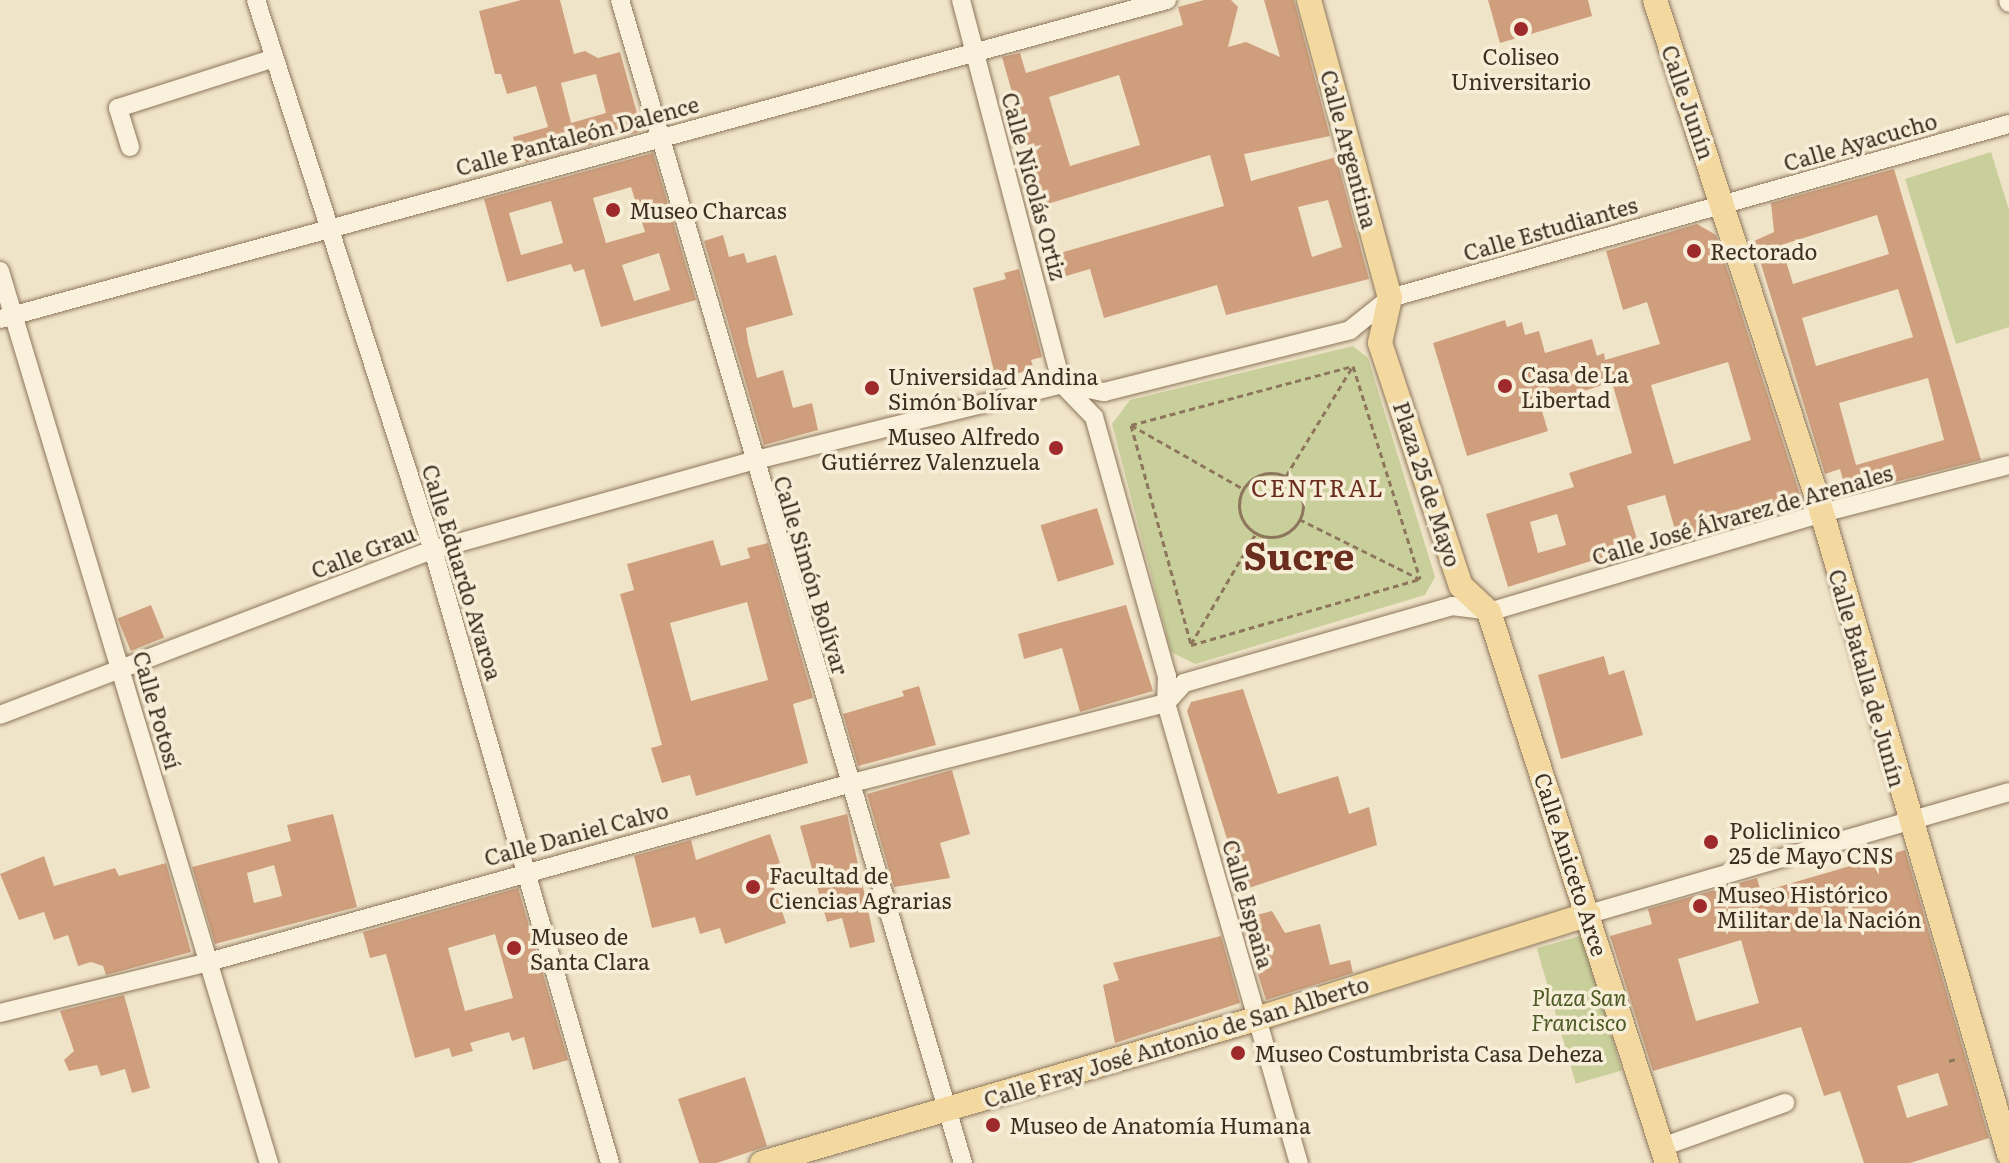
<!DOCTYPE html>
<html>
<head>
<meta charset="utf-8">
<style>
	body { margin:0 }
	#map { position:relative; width:2009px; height:1163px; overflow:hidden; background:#f0e4c8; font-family:Literata,serif }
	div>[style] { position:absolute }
	.green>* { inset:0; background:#c9cf9b; transform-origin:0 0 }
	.building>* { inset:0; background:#cf9f7d; transform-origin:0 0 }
	.path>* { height:3px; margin-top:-1.5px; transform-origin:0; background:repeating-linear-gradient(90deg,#8d765c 0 6px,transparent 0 10px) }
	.path>.ring { margin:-1.5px; padding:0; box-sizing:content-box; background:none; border:3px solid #8d765c; border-radius:50% }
	.roads { filter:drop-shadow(0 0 2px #8d765c) drop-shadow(0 0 2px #8d765c) }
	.minor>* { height:18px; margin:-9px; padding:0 9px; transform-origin:9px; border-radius:9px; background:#faf1dc }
	.major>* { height:24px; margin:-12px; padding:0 12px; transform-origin:12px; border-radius:12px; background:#f3d9a0 }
	.dots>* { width:22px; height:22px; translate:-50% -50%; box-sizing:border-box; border:4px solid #f7eed8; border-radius:50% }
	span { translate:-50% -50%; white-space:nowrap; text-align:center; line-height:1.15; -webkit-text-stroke:7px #f7eed8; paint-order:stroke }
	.poi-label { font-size:22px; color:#3d2e20 }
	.left { translate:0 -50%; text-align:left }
	.right { translate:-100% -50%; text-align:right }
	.street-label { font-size:22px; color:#3d2e20 }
	.park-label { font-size:22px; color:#4d5a26; font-style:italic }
	.neighbourhood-label { font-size:24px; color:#6b2e1e; letter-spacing:2px }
	.town-label { font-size:38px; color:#6b2e1e; font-weight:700 }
</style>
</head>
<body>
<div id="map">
	<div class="green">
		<i style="clip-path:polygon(1991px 152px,2009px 210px,2009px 327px,1956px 344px,1905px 179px)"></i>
		<i style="clip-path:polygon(1353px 346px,1368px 358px,1435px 577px,1425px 595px,1195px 664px,1171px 652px,1112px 424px,1130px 400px)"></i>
		<i style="left:1583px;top:935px;width:141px;height:48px;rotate:74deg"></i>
	</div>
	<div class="building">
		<i style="clip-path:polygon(evenodd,521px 0,560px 0,574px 54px,585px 51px,598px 58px,620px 52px,642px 131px,520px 164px,513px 137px,548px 127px,536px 86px,507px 94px,501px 74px,495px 74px,479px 11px,521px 0,596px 74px,606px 113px,571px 123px,561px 83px,596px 74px)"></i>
		<i style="clip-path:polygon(evenodd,1204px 0,1231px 0,1238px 7px,1228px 47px,1246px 42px,1280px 57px,1264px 0,1294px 0,1330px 136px,1244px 154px,1251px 181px,1336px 157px,1369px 279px,1226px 315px,1217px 285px,1104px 318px,1090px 269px,1066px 276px,1060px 253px,1224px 206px,1210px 155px,1044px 205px,1002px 57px,1020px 53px,1026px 73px,1183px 25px,1178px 7px,1204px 0,1119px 75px,1140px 145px,1070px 166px,1049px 97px,1119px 75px,1204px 0,1328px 200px,1342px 247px,1312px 257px,1298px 207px,1328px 200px)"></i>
		<i style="clip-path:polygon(1488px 0,1588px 0,1592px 16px,1500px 43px)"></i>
		<i style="clip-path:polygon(evenodd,653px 153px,696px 300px,601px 327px,584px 269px,574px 272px,571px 264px,507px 282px,484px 199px,653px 153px,631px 187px,645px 232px,606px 243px,593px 198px,631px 187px,653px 153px,551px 201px,563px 243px,521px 255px,509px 213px,551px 201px,653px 153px,659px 253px,670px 290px,634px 301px,622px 265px,659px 253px)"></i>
		<i style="clip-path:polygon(evenodd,1894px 169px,1981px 460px,1847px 494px,1840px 469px,1825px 474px,1754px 241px,1774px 232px,1771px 203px,1894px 169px,1877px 215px,1889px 254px,1793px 284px,1781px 245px,1877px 215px,1894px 169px,1898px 289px,1913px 337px,1816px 366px,1802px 318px,1898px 289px,1894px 169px,1928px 378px,1944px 440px,1856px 465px,1839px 403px,1928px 378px)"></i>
		<i style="clip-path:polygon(evenodd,1697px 224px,1716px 235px,1803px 504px,1678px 540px,1665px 495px,1627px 506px,1639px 546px,1508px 587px,1486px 514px,1574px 487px,1569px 473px,1632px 453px,1612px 382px,1568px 396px,1569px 402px,1542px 411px,1548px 431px,1467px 456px,1433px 343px,1505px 320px,1507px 327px,1522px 322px,1525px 335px,1539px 331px,1545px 353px,1592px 339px,1597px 356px,1604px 353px,1605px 360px,1660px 344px,1647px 302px,1623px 310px,1606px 251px,1697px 224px,1728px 362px,1751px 440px,1674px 464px,1651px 385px,1728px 362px,1697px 224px,1557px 514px,1566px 545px,1538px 553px,1530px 522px,1557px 514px)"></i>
		<i style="clip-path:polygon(723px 235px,729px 257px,744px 253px,747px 263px,776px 255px,793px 315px,746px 328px,748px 342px,757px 378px,783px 370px,793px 408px,812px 403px,818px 430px,764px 445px,704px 241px)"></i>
		<i style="clip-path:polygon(1019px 269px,1042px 357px,1031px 360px,1034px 369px,996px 379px,973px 288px,1006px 279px,1004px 273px)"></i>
		<i style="left:1097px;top:508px;width:59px;height:59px;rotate:73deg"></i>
		<i style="clip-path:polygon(evenodd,713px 540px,721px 566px,750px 558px,747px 548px,768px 543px,813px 698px,793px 704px,808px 763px,696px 796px,690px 775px,662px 783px,651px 748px,662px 745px,620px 594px,634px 590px,627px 564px,713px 540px,747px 602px,768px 680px,691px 701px,670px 623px,747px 602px)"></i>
		<i style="left:151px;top:605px;width:35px;height:36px;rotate:68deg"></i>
		<i style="clip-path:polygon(1126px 605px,1153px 691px,1080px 712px,1062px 648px,1024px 659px,1018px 634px)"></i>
		<i style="clip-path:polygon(1604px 656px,1609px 675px,1624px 670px,1643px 735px,1561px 759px,1538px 675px)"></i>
		<i style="clip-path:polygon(919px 686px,936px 745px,858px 766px,843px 714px,904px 696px,902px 691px)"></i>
		<i style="clip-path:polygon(1243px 689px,1278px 794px,1338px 776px,1349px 814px,1369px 807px,1377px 845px,1243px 890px,1187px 711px,1191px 702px)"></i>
		<i style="clip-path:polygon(952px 770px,970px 834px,940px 843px,950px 878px,894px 887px,867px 794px)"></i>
		<i style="clip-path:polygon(evenodd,333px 814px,357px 907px,215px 944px,192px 867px,291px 841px,287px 825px,333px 814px,274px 865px,282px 896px,254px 903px,247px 873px,274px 865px)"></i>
		<i style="clip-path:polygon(847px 814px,875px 942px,850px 948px,842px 918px,827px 922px,800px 826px)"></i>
		<i style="clip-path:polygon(770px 834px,780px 863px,767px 868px,786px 923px,725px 944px,720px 928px,700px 934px,695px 917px,652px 928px,634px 856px,691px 840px,696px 860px)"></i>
		<i style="clip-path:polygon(evenodd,1905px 850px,1989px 1138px,1910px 1163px,1864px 1163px,1840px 1091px,1824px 1096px,1801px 1027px,1653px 1071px,1610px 936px,1652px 924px,1648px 909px,1757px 878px,1761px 892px,1905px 850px,1741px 940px,1759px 1003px,1696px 1021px,1678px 959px,1741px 940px,1905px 850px,1938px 1073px,1948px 1105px,1907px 1118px,1897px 1086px,1938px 1073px)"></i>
		<i style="clip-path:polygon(44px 856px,54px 886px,115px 868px,119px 876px,166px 863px,191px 952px,106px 975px,103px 966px,91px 962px,78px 966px,68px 935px,54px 940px,44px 912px,19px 920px,0 874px)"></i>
		<i style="clip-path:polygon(evenodd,518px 888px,568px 1060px,533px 1070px,524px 1037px,512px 1041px,509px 1032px,470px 1043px,473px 1051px,452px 1057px,449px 1048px,415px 1058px,386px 954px,370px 958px,363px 932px,518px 888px,495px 934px,513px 998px,465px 1011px,448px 948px,495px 934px)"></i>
		<i style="clip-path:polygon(1272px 911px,1285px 933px,1320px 924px,1330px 965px,1350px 960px,1353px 973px,1266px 1000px,1244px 930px,1245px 918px)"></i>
		<i style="clip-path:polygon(1221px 936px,1240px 1003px,1115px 1043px,1103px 985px,1119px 980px,1113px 963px)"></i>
		<i style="clip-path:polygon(124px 995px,150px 1088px,132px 1093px,125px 1069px,101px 1076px,97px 1065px,69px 1071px,64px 1060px,74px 1051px,60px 1011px)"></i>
		<i style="clip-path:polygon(745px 1077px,767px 1146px,717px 1163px,699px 1163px,678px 1099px)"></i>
	</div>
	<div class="path">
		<i style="left:1353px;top:366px;width:223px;rotate:72.5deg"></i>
		<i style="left:1131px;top:425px;width:230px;rotate:-14.9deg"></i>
		<i style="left:1131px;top:425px;width:228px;rotate:74.7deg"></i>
		<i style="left:1131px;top:425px;width:128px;rotate:29.6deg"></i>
		<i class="ring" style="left:1239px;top:473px;width:61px;height:61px"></i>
		<i style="left:1286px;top:476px;width:129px;rotate:-58.7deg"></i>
		<i style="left:1299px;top:519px;width:135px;rotate:26.4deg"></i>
		<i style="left:1191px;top:644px;width:129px;rotate:-59.6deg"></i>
		<i style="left:1191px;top:645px;width:238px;rotate:-16.1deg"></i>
		<i style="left:1949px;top:1061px;width:10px;rotate:-17deg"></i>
	</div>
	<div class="roads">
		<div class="minor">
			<i style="left:256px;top:0;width:578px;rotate:72.16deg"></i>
			<i style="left:433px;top:550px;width:638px;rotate:73.89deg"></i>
			<i style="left:620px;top:0;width:1213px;rotate:73.57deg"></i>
			<i style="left:961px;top:0;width:397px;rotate:75.3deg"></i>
			<i style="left:1062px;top:384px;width:46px;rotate:45.9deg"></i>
			<i style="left:1094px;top:417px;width:269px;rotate:74.3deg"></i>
			<i style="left:1167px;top:676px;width:27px;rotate:92deg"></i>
			<i style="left:1166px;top:703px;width:479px;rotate:73.9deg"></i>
			<i style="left:2008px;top:0;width:3px;rotate:72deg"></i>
			<i style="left:130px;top:147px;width:41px;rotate:-107.1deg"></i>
			<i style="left:118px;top:108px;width:162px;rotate:-17.7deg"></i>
			<i style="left:0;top:271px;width:932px;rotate:73.22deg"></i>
			<i style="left:0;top:319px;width:1210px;rotate:-15.29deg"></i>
			<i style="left:1166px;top:703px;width:27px;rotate:-48deg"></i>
			<i style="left:1184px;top:683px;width:279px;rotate:-16deg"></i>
			<i style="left:1452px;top:606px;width:40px;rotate:7.1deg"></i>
			<i style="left:1492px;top:611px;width:344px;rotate:-16.5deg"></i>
			<i style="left:1822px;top:513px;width:193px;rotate:-14.4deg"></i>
			<i style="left:0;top:715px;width:463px;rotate:-20.9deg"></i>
			<i style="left:433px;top:550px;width:331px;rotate:-15.6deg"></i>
			<i style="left:752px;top:461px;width:319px;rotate:-13.9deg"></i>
			<i style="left:1062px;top:384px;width:43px;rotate:10.8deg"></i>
			<i style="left:1104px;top:392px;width:254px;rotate:-14.1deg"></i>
			<i style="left:1350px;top:330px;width:51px;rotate:-38.7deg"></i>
			<i style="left:1390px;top:298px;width:643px;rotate:-15.7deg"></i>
			<i style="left:1589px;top:914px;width:437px;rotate:-16.2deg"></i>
			<i style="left:0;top:1013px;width:211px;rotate:-13.7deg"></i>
			<i style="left:205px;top:963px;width:672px;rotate:-15.55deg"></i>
			<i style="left:852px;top:783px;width:324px;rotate:-14.3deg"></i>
			<i style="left:1662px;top:1147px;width:131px;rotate:-19.7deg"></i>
		</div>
		<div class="major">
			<i style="left:1309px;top:0;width:309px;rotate:74.8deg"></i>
			<i style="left:1390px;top:298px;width:46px;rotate:102.5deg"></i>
			<i style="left:1380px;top:343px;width:256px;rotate:71.6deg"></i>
			<i style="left:1461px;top:586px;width:38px;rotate:43deg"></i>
			<i style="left:1489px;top:612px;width:579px;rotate:72.1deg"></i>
			<i style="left:1655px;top:0;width:539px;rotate:71.97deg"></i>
			<i style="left:1822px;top:513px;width:668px;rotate:73.74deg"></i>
			<i style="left:762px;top:1163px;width:515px;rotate:-16.25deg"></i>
			<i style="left:1256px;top:1019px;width:349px;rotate:-17.5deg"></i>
		</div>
	</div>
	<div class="dots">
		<i style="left:1521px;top:29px;background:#9e2a2b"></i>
		<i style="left:613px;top:210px;background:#9e2a2b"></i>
		<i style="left:1694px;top:251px;background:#9e2a2b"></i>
		<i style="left:1505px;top:386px;background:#9e2a2b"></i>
		<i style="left:872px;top:388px;background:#9e2a2b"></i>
		<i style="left:1056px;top:448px;background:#9e2a2b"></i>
		<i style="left:1711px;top:842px;background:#9e2a2b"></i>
		<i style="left:753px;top:887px;background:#9e2a2b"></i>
		<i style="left:1700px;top:906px;background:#9e2a2b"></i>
		<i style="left:514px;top:948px;background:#9e2a2b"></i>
		<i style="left:1238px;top:1053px;background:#9e2a2b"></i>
		<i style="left:993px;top:1125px;background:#9e2a2b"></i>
	</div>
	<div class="poi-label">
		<span style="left:1521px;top:68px">Coliseo<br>Universitario</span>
		<span class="left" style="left:629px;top:210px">Museo Charcas</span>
		<span class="left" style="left:1710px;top:251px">Rectorado</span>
		<span class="left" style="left:1521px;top:386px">Casa de La<br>Libertad</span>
		<span class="left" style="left:888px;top:388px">Universidad Andina<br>Simón Bolívar</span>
		<span class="right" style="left:1040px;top:448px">Museo Alfredo<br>Gutiérrez Valenzuela</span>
		<span class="left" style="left:1729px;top:842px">Policlinico<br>25 de Mayo CNS</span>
		<span class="left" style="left:769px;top:887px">Facultad de<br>Ciencias Agrarias</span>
		<span class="left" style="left:1716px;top:906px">Museo Histórico<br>Militar de la Nación</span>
		<span class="left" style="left:530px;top:948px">Museo de<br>Santa Clara</span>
		<span class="left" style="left:1254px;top:1053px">Museo Costumbrista Casa Deheza</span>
		<span class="left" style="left:1009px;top:1125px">Museo de Anatomía Humana</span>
	</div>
	<div class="street-label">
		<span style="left:1689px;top:102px;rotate:71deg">Calle Junín</span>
		<span style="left:577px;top:135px;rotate:-15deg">Calle Pantaleón Dalence</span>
		<span style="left:1860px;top:141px;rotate:-16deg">Calle Ayacucho</span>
		<span style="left:1350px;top:149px;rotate:75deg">Calle Argentina</span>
		<span style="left:1035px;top:186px;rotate:75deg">Calle Nicolás Ortiz</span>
		<span style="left:1550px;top:228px;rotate:-16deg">Calle Estudiantes</span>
		<span style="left:1428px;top:484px;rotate:72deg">Plaza 25 de Mayo</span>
		<span style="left:1742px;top:514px;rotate:-16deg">Calle José Álvarez de Arenales</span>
		<span style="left:363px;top:551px;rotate:-21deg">Calle Grau</span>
		<span style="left:463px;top:572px;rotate:73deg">Calle Eduardo Avaroa</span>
		<span style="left:812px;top:575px;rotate:73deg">Calle Simón Bolívar</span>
		<span style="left:1868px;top:678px;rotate:74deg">Calle Batalla de Junín</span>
		<span style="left:158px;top:710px;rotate:74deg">Calle Potosí</span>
		<span style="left:576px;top:833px;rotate:-15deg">Calle Daniel Calvo</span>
		<span style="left:1572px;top:864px;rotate:72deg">Calle Aniceto Arce</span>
		<span style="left:1249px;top:904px;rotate:74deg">Calle España</span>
		<span style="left:1176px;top:1041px;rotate:-17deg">Calle Fray José Antonio de San Alberto</span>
	</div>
	<div class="park-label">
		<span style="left:1579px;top:1009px">Plaza San<br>Francisco</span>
	</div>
	<div class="neighbourhood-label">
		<span style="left:1318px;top:487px">CENTRAL</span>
	</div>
	<div class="town-label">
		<span style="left:1299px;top:554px">Sucre</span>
	</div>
</div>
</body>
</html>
